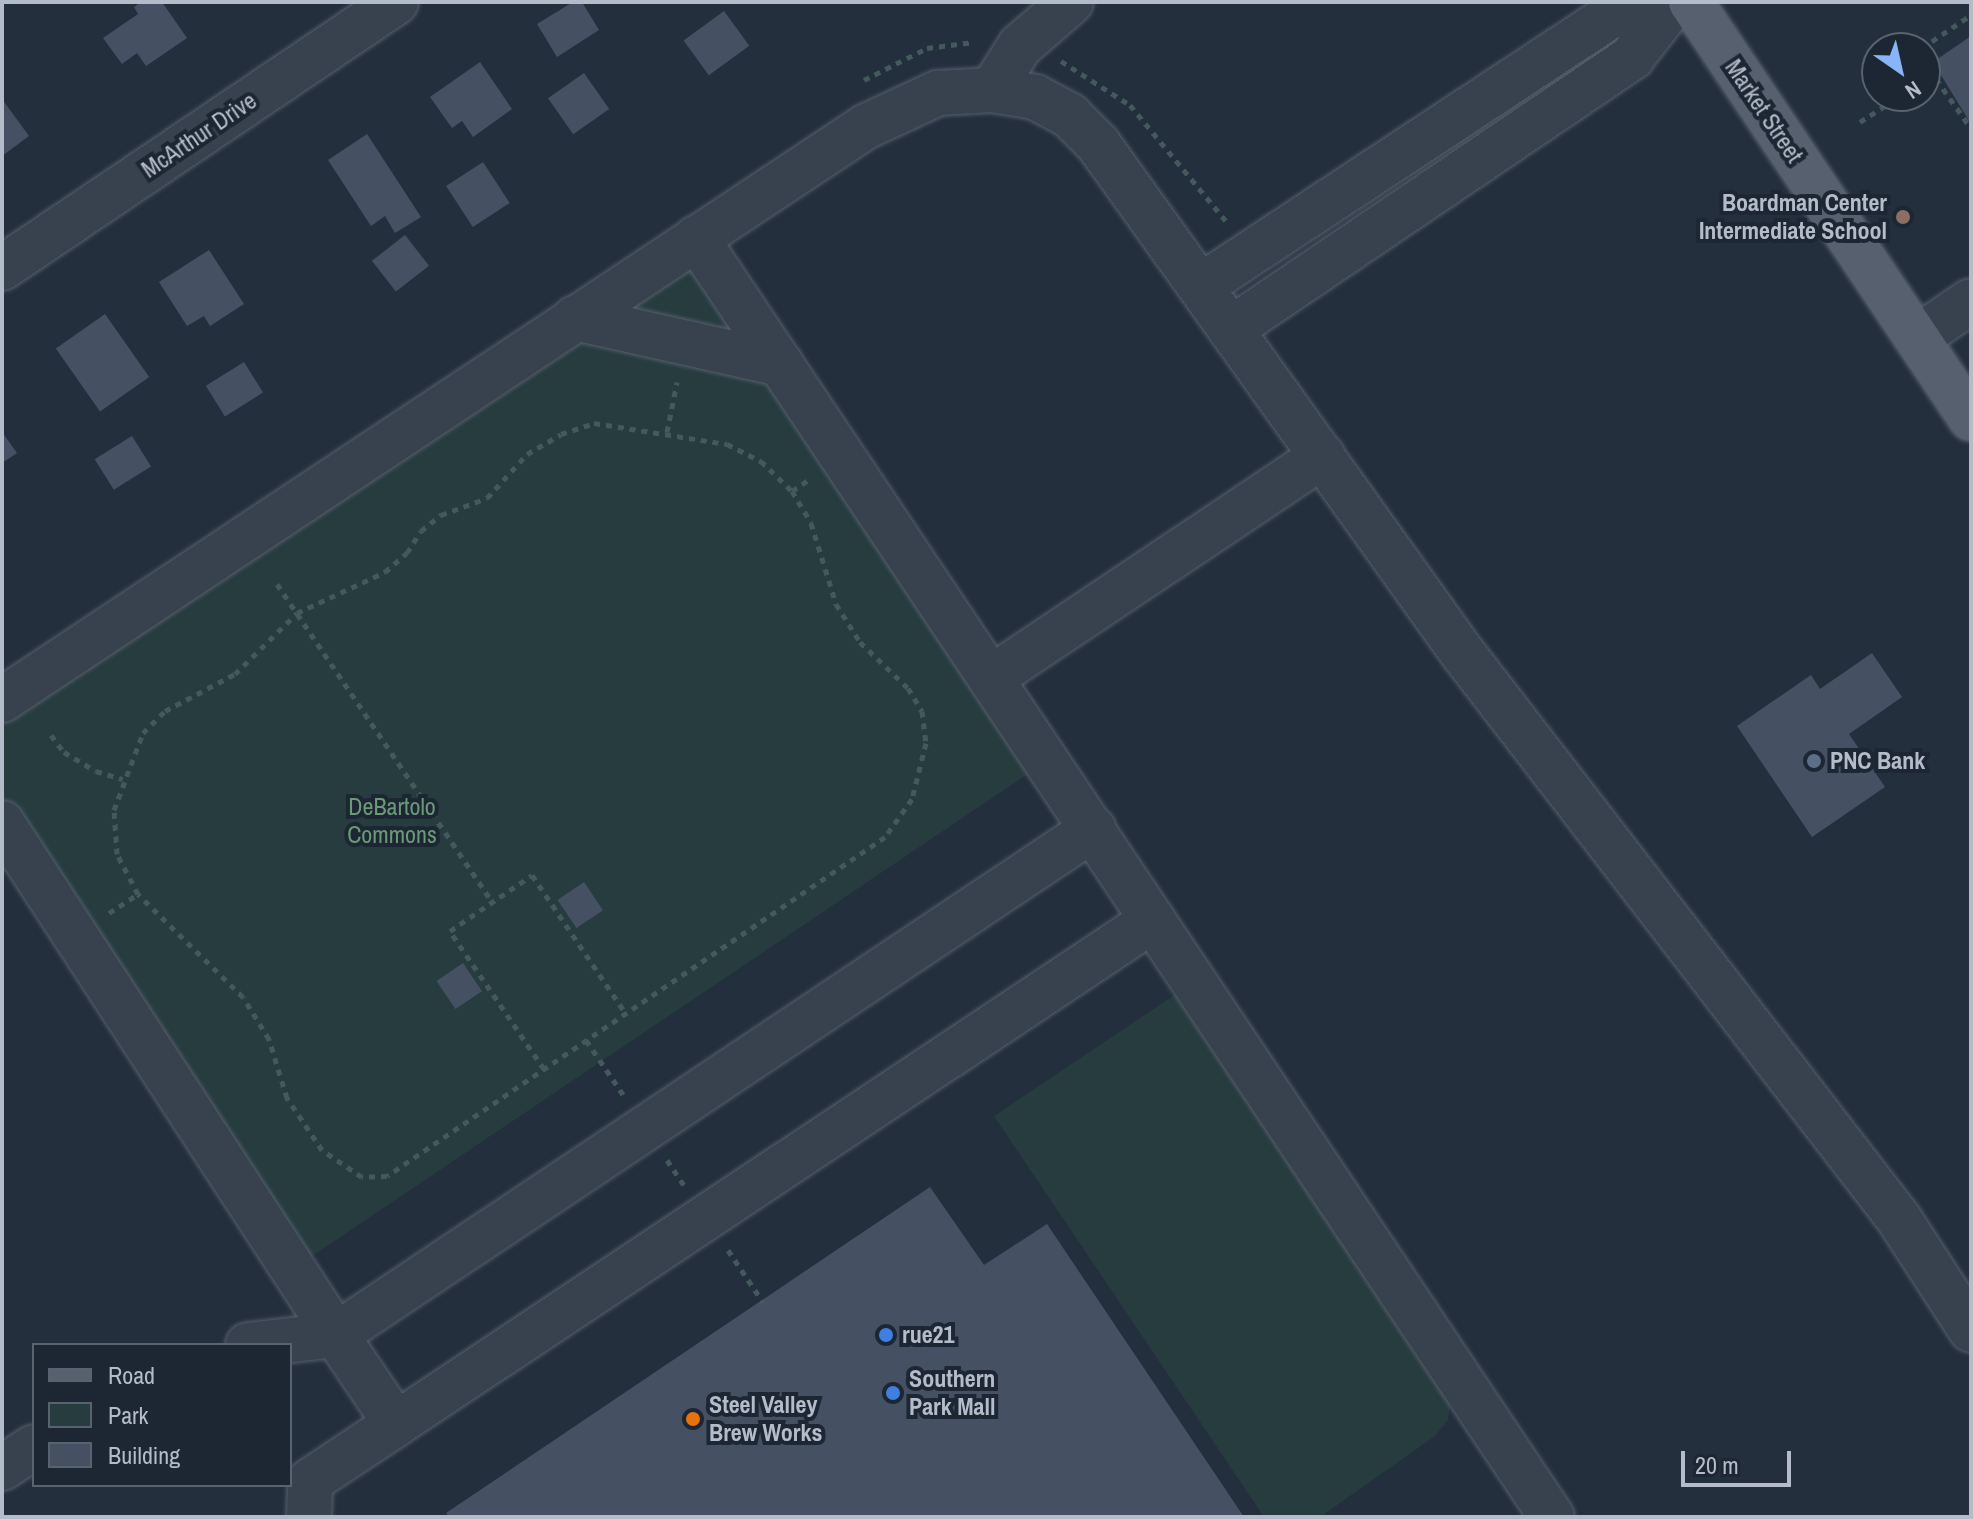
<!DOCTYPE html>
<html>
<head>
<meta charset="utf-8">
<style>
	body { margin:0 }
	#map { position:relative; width:1973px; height:1519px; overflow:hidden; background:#242f3e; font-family:"Archivo Narrow",sans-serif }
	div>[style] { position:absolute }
	.green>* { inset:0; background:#263c3f }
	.building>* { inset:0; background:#455162; transform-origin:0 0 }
	.path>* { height:5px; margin-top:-2.5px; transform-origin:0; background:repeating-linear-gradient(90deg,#44595c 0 6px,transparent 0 12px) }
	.roads { filter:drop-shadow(0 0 2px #565f6c) drop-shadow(0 0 2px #565f6c) }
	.minor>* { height:44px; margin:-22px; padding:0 22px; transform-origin:22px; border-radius:22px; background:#38414e }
	.major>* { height:44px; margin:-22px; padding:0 22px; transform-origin:22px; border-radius:22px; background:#56606e }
	.dots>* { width:22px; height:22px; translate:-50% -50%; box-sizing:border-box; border:4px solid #1d2633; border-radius:50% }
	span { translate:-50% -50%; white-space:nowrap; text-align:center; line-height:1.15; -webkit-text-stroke:8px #1d2633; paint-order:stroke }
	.street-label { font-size:24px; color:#b4bcc9 }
	.poi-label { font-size:24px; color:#b4bcc9; font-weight:700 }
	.right { translate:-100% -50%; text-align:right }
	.left { translate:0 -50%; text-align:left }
	.park-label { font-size:24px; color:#6b9a76 }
	.frame { position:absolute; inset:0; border:4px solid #b4bcc9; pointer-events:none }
	.legend { position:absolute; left:32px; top:1343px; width:260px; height:144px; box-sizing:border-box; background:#1d2633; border:2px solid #59626f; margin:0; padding:10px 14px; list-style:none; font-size:24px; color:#b4bcc9 }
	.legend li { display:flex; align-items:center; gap:16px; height:40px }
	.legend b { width:40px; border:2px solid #59626f }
	.north { position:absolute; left:1861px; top:32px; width:80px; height:80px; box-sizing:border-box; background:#1d2633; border:2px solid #59626f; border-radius:50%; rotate:146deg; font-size:22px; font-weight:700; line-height:32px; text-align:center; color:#b4bcc9 }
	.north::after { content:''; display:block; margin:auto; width:28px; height:36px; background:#8ab4f8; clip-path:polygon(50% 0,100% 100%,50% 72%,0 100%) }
	.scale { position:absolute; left:1681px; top:1451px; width:110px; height:36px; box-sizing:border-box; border:4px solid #b4bcc9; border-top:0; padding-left:10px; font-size:24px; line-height:28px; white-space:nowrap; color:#b4bcc9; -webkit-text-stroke:6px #1d2633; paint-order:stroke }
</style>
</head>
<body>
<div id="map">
	<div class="green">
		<i style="clip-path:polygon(696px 238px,1047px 761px,293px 1269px,2px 824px,2px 700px)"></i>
		<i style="clip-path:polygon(1176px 994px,1451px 1398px,1448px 1420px,1435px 1436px,1320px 1517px,1264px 1517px,994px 1116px)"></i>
	</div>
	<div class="building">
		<i style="clip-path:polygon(141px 2px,162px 2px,187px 38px,146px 66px,137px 53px,122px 64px,103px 38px,138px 14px,134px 7px)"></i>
		<i style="clip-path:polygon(573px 2px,582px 2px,599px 30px,557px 57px,537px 24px)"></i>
		<i style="left:724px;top:11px;width:43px;height:50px;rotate:54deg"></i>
		<i style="clip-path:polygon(1971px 36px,1971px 124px,1933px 62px)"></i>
		<i style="clip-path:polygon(480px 62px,512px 109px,473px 137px,462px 121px,452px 128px,430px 97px)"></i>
		<i style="left:584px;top:73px;width:44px;height:44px;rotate:55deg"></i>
		<i style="clip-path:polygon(2px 99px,29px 136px,2px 156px)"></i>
		<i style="clip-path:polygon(367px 134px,421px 217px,395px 233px,385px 216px,371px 226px,328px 160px)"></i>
		<i style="left:483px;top:162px;width:49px;height:44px;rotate:57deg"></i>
		<i style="left:405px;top:235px;width:39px;height:42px;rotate:52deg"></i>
		<i style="clip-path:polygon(209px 250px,244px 304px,210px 326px,204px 316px,187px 326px,159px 282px)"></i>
		<i style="left:105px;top:314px;width:77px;height:60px;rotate:55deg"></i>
		<i style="left:244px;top:362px;width:36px;height:45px;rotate:58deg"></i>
		<i style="clip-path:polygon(2px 432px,17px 453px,2px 463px)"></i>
		<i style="left:132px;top:436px;width:36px;height:44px;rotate:58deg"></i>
		<i style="clip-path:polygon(1872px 653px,1902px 697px,1849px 734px,1885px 787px,1812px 837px,1737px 726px,1811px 675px,1820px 689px)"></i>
		<i style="left:584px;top:882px;width:34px;height:32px;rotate:56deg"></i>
		<i style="left:463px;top:963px;width:34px;height:32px;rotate:56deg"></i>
		<i style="clip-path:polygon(930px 1187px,984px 1265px,1047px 1224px,1244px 1517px,449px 1517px,446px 1513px)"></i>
	</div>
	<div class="path">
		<i style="left:1922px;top:48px;width:59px;rotate:-34deg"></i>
		<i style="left:1925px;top:53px;width:23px;rotate:90deg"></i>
		<i style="left:1061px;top:61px;width:82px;rotate:32.5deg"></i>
		<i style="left:1130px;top:105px;width:151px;rotate:50.4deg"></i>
		<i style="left:1929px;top:69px;width:72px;rotate:54.6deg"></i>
		<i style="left:864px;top:80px;width:71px;rotate:-26.9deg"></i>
		<i style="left:927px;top:48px;width:47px;rotate:-7.3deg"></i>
		<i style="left:1860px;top:122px;width:48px;rotate:-33deg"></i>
		<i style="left:594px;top:423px;width:135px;rotate:9deg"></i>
		<i style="left:727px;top:444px;width:38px;rotate:27deg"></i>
		<i style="left:761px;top:461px;width:43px;rotate:44.1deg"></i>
		<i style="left:792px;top:491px;width:37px;rotate:59deg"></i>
		<i style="left:811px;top:523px;width:85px;rotate:72.8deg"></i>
		<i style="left:836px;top:604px;width:45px;rotate:57.7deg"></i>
		<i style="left:860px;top:642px;width:66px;rotate:43.8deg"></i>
		<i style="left:908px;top:688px;width:27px;rotate:59deg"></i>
		<i style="left:922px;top:711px;width:32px;rotate:83deg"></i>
		<i style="left:926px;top:743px;width:58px;rotate:104deg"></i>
		<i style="left:912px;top:799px;width:47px;rotate:125.4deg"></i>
		<i style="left:885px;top:837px;width:602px;rotate:145.76deg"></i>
		<i style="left:387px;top:1176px;width:25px;rotate:178deg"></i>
		<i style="left:362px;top:1177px;width:48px;rotate:-146deg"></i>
		<i style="left:322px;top:1150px;width:63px;rotate:-123.9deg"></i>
		<i style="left:287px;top:1098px;width:62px;rotate:-107deg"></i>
		<i style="left:269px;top:1039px;width:49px;rotate:-121.8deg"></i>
		<i style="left:243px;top:997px;width:147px;rotate:-135.6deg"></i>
		<i style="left:138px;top:894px;width:45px;rotate:-117.7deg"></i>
		<i style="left:117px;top:854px;width:44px;rotate:-93.9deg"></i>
		<i style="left:114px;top:810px;width:82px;rotate:-69.4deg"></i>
		<i style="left:143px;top:733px;width:31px;rotate:-45deg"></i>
		<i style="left:165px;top:711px;width:79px;rotate:-27.9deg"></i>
		<i style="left:235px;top:674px;width:87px;rotate:-44.5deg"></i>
		<i style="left:297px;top:613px;width:97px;rotate:-25deg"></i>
		<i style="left:385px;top:572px;width:29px;rotate:-41deg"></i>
		<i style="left:407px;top:553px;width:26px;rotate:-58deg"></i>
		<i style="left:421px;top:531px;width:26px;rotate:-39deg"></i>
		<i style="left:441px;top:515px;width:49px;rotate:-20.3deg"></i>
		<i style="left:487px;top:498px;width:59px;rotate:-47.7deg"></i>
		<i style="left:527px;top:454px;width:39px;rotate:-30deg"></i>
		<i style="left:561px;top:434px;width:35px;rotate:-18deg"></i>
		<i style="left:667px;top:432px;width:51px;rotate:-78.7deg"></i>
		<i style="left:792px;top:491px;width:23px;rotate:-34deg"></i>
		<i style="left:277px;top:584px;width:384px;rotate:55.9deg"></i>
		<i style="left:51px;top:735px;width:21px;rotate:53deg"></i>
		<i style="left:64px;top:752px;width:37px;rotate:31deg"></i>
		<i style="left:96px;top:771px;width:28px;rotate:17deg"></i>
		<i style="left:109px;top:913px;width:35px;rotate:-33deg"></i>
		<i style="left:586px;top:1040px;width:68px;rotate:55.8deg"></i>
		<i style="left:544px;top:1069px;width:167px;rotate:-124.3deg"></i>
		<i style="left:450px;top:931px;width:99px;rotate:-34.3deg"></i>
		<i style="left:532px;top:875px;width:168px;rotate:55.9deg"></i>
		<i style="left:667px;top:1160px;width:30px;rotate:56deg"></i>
		<i style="left:728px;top:1250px;width:63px;rotate:56.1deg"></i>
	</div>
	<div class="roads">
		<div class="minor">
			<i style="left:992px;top:90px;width:52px;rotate:-57.5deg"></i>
			<i style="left:1020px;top:46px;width:67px;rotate:-40.8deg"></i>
			<i style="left:696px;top:238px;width:1539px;rotate:56.21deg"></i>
			<i style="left:2px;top:268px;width:475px;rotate:-34deg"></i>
			<i style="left:1201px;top:286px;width:486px;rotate:-33.4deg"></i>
			<i style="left:1607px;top:18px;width:49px;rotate:-19.2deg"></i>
			<i style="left:575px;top:318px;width:211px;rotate:12.6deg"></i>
			<i style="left:1231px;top:329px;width:485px;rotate:-34.1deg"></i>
			<i style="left:1632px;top:57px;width:70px;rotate:-52deg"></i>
			<i style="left:1917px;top:338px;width:65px;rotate:-34.4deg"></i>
			<i style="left:991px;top:678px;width:399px;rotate:-33.8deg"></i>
			<i style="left:2px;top:700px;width:1036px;rotate:-33.58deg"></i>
			<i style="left:865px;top:127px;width:81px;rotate:-25deg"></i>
			<i style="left:938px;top:93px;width:54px;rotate:-3.2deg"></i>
			<i style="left:992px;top:90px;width:44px;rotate:9.2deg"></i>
			<i style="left:1035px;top:97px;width:40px;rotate:28deg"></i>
			<i style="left:1070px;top:116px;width:40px;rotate:45deg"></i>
			<i style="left:1098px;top:144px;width:624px;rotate:54.4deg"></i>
			<i style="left:1461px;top:651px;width:717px;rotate:52.36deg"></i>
			<i style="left:1899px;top:1219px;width:132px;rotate:57deg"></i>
			<i style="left:2px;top:823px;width:611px;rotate:56.88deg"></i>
			<i style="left:336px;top:1335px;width:911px;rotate:-33.76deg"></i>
			<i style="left:248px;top:1345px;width:89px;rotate:-6.5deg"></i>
			<i style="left:336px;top:1335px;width:107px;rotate:56deg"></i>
			<i style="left:396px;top:1424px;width:909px;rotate:-33.66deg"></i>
			<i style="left:2px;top:1468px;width:38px;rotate:-33deg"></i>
			<i style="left:309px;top:1517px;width:36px;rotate:-88deg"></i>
			<i style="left:310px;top:1481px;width:103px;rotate:-33.5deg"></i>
		</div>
		<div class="major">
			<i style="left:1691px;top:2px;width:502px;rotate:56.12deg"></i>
		</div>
	</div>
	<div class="dots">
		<i style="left:1903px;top:217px;background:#8d6e63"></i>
		<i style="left:1814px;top:761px;background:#5c6f8a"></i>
		<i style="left:886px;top:1335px;background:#3f7fe0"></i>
		<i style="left:893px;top:1393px;background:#3f7fe0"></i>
		<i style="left:693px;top:1419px;background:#e8710a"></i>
	</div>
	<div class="street-label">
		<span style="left:1764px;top:111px;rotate:56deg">Market Street</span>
		<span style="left:199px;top:135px;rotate:-34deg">McArthur Drive</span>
	</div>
	<div class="poi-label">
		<span class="right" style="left:1887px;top:217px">Boardman Center<br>Intermediate School</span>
		<span class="left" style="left:1830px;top:761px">PNC Bank</span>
		<span class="left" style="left:902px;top:1335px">rue21</span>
		<span class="left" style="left:909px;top:1393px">Southern<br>Park Mall</span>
		<span class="left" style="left:709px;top:1419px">Steel Valley<br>Brew Works</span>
	</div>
	<div class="park-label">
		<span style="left:392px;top:821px">DeBartolo<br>Commons</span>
	</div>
	<div class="frame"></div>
	<ul class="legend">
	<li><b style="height:10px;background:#56606e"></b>Road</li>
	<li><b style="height:22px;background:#263c3f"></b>Park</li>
	<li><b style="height:22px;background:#455162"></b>Building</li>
	</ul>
	<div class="north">N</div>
	<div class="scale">20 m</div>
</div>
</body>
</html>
